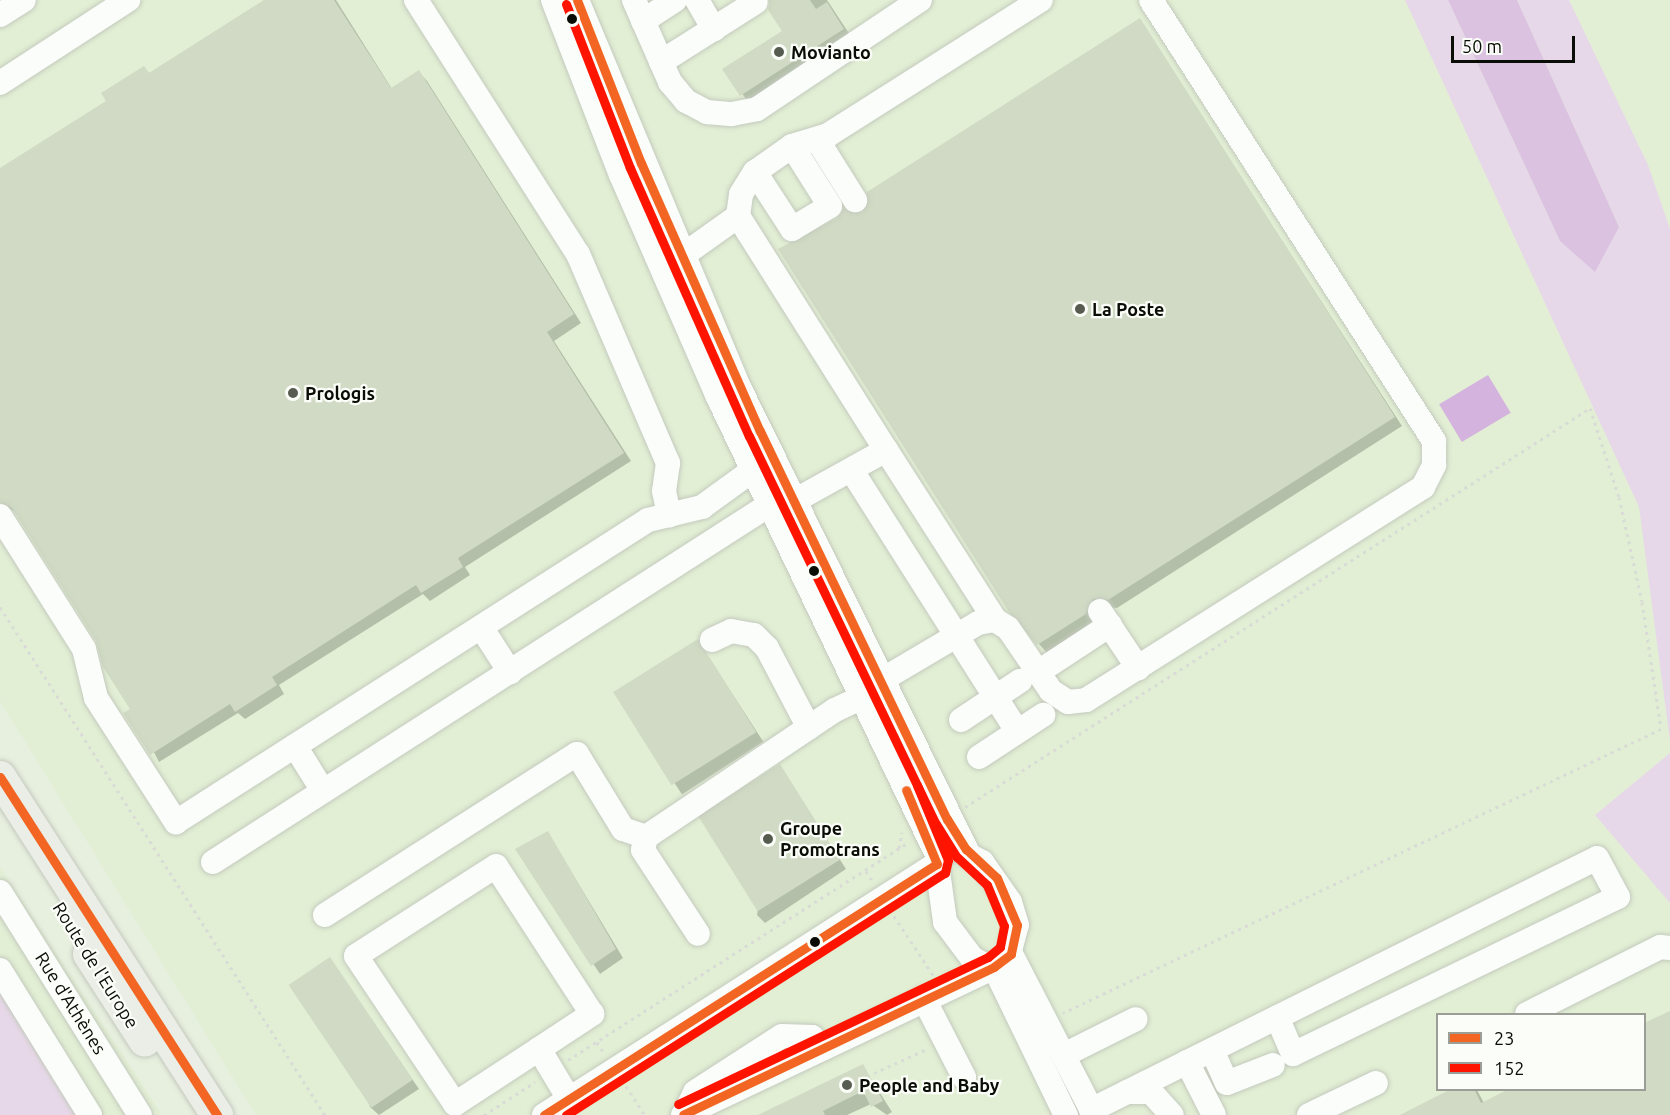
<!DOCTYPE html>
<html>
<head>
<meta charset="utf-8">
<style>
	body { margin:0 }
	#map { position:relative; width:1670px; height:1115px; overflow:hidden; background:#e7efdf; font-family:Ubuntu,sans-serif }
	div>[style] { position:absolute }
	.built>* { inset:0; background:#e2efd4 }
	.green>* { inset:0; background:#e7d8e9 }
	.forest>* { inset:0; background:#dac2e0 }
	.water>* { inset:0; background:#d4b3de; transform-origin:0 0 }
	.shadow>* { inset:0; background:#0003; transform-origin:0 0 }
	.building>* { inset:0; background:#d0dac4; transform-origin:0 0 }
	.path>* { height:3px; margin-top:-1.5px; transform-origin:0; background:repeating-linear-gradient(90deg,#d9dbd6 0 3px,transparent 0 7.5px) }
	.roads { filter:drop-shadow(0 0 2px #c4cabe) drop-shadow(0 0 2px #c4cabe) }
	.minor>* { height:24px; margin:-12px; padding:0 12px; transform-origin:12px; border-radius:12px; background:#fbfdfa }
	.major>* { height:32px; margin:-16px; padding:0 16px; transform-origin:16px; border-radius:16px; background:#eaeee7 }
	.bus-1>* { height:9px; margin:-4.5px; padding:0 4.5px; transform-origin:4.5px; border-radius:4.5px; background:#f26522 }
	.bus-2>* { height:9px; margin:-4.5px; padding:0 4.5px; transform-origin:4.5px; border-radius:4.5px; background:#ff1400 }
	.dots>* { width:16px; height:16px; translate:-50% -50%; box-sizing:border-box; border:3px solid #fbfef8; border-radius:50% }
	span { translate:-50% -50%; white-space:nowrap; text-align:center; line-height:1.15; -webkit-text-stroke:4.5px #fbfef8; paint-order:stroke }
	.poi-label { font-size:18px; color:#090d05; font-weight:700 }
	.left { translate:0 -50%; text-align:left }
	.street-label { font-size:18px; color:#090d05 }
	.legend { position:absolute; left:1436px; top:1013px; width:210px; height:78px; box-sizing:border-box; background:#fbfef8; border:2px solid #9a9e97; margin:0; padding:8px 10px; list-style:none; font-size:18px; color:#090d05 }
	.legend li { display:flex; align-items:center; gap:12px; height:30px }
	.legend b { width:30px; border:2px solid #9a9e97 }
	.scale { position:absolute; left:1451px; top:36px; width:124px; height:27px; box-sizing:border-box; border:3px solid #090d05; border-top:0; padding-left:8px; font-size:18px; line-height:21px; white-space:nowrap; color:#090d05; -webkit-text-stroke:4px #fbfef8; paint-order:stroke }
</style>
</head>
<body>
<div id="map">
	<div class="built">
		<i style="clip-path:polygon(evenodd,0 0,1670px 0,1670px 1115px,256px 1115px,0 701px,0 0,1438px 1014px,1644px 1014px,1644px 1090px,1438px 1090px,1438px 1014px)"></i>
		<i style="clip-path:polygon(0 867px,162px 1115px,0 1115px)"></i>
	</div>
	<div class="green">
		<i style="clip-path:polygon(1405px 0,1448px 0,1560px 241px,1619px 227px,1517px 0,1569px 0,1648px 165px,1670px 229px,1670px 741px,1639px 507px)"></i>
		<i style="clip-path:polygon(1670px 753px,1670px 903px,1595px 815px)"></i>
		<i style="clip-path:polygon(0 985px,83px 1115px,0 1115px)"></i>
	</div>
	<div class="forest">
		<i style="clip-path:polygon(1448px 0,1517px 0,1619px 227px,1595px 272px,1560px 241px)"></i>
	</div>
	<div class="water">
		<i style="left:1488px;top:375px;width:44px;height:57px;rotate:59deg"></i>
	</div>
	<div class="shadow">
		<i style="clip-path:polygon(266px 0,336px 0,392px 89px,419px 72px,427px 81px,581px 323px,554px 341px,631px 461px,465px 567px,470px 575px,430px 601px,423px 594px,279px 685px,284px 694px,245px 719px,238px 713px,159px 762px,97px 641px,18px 514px,0 502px,0 170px,108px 101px,144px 68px,150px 74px)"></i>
		<i style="clip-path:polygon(769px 0,827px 0,852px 38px,750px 104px,724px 70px,784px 31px)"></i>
		<i style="clip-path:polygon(1139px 20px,1402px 426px,1117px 608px,1101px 607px,1094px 622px,1047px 653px,1010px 611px,864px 213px)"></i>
		<i style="left:698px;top:641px;width:120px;height:97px;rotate:57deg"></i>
		<i style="clip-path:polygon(780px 766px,846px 869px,765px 923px,757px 915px)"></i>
		<i style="clip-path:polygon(548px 833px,623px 958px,600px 974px,518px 850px)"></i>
		<i style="clip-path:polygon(330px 959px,419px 1089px,379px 1115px,370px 1107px)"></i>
		<i style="clip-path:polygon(1670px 1012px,1670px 1115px,1416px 1115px,1455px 1090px,1477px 1090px,1484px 1103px,1644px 1090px)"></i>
		<i style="clip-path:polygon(863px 1066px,892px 1112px,887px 1115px,871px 1104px,847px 1115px,761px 1115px)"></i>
	</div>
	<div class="building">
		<i style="clip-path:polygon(264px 0,334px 0,391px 88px,419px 70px,574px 314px,547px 332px,624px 453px,458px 558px,463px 567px,421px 593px,416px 585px,272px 677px,277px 685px,235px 712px,230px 704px,150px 755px,123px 713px,130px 709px,103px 667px,96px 641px,12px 508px,0 502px,0 168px,106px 101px,101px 93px,144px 66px,149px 73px)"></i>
		<i style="clip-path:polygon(770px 0,810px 0,816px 9px,827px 2px,844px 29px,740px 96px,722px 69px,782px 31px,768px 10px)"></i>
		<i style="clip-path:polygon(1140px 18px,1395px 417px,1108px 600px,1093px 599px,1086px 614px,1037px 645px,1009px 612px,778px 249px,837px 218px,844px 208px,863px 212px,867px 192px)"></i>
		<i style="left:698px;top:639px;width:110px;height:100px;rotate:58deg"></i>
		<i style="left:780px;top:764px;width:113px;height:97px;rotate:58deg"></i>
		<i style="clip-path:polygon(548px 831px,616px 949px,591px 966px,515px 849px)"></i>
		<i style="left:330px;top:957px;width:148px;height:50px;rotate:56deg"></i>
		<i style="clip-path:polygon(1670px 1011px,1670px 1115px,1400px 1115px,1451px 1089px,1474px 1089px,1481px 1103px,1509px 1089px,1644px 1089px,1644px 1023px)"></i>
		<i style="clip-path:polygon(863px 1064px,883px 1101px,871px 1107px,863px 1091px,823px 1111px,825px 1115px,758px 1115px)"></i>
	</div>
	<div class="path">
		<i style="left:0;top:607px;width:603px;rotate:57.39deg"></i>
		<i style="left:965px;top:807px;width:742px;rotate:-32.55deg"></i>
		<i style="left:1590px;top:408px;width:94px;rotate:72deg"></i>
		<i style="left:1619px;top:497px;width:107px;rotate:77.6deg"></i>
		<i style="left:1642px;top:602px;width:128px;rotate:81.5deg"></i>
		<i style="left:1661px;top:729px;width:662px;rotate:154.6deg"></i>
		<i style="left:899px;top:848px;width:16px;rotate:-79deg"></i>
		<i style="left:866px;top:871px;width:13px;rotate:58deg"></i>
		<i style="left:894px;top:916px;width:71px;rotate:56.5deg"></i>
		<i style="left:597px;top:1042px;width:13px;rotate:58deg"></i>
		<i style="left:568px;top:1060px;width:405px;rotate:-32.6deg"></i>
		<i style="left:874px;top:1073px;width:58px;rotate:-24.4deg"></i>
		<i style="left:626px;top:1086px;width:35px;rotate:57deg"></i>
		<i style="left:484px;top:1115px;width:61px;rotate:-32.9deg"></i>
	</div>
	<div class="roads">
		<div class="minor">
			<i style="left:416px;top:0;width:301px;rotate:57.5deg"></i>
			<i style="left:578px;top:254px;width:228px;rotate:66.7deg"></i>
			<i style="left:668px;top:463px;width:28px;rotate:98deg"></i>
			<i style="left:664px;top:491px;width:25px;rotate:78deg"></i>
			<i style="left:553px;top:0;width:188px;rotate:68.8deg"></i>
			<i style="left:621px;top:175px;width:240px;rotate:66.4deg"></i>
			<i style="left:717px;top:395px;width:514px;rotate:64.43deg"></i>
			<i style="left:577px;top:0;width:417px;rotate:67.3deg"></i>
			<i style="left:738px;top:385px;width:517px;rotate:63.83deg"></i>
			<i style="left:634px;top:0;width:90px;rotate:66.3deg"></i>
			<i style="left:670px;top:82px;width:25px;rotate:50deg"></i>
			<i style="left:686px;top:101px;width:24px;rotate:28deg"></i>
			<i style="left:707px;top:112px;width:25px;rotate:5deg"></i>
			<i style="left:732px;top:114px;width:25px;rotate:-11deg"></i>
			<i style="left:757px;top:109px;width:196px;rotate:-33.8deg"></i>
			<i style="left:697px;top:0;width:34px;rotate:60deg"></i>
			<i style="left:0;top:15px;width:28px;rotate:-32deg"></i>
			<i style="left:643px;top:21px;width:38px;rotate:-33deg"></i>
			<i style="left:661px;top:62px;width:112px;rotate:-32.3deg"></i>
			<i style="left:0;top:83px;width:153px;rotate:-33deg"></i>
			<i style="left:818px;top:141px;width:70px;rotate:57.9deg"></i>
			<i style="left:755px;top:172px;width:68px;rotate:57deg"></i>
			<i style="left:792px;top:229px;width:44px;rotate:-31.2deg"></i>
			<i style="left:830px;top:206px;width:71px;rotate:-122.3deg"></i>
			<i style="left:738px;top:216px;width:277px;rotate:57.7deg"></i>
			<i style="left:886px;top:450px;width:105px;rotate:151deg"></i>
			<i style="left:682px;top:256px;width:69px;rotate:-35.5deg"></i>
			<i style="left:738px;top:216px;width:22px;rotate:-82deg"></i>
			<i style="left:741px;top:194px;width:26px;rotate:-58deg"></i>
			<i style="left:755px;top:172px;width:45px;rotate:-35.1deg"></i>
			<i style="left:792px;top:146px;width:38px;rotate:-17deg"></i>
			<i style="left:828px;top:135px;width:252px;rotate:-32.4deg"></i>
			<i style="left:886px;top:450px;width:202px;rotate:57.3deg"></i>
			<i style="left:852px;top:471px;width:308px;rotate:57.6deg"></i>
			<i style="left:0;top:516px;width:157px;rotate:57.7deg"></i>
			<i style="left:84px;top:649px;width:50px;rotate:76.2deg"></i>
			<i style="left:96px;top:698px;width:148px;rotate:57.2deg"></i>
			<i style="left:176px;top:822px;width:560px;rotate:-32.61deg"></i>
			<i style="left:648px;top:520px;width:56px;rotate:-13.5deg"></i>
			<i style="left:702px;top:507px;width:63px;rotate:-36deg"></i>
			<i style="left:1100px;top:611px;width:69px;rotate:56.3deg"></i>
			<i style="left:481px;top:627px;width:54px;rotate:57.2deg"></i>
			<i style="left:712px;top:640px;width:21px;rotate:-25deg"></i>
			<i style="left:731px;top:631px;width:23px;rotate:10deg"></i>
			<i style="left:754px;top:635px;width:18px;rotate:45deg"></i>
			<i style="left:767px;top:648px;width:90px;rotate:62.3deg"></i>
			<i style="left:1049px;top:665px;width:73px;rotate:-33.3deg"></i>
			<i style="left:880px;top:681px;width:114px;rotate:-30.6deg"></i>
			<i style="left:978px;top:623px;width:17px;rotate:-10deg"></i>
			<i style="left:995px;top:620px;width:15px;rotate:32deg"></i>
			<i style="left:1008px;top:628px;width:76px;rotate:55.7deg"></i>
			<i style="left:1051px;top:691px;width:20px;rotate:33deg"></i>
			<i style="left:1068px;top:702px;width:18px;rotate:-6deg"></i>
			<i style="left:1086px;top:700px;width:399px;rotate:-32.3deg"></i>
			<i style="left:1423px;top:487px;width:25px;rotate:-63deg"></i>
			<i style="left:1434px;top:465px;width:24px;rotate:-90deg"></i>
			<i style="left:1434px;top:441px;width:524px;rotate:-122.69deg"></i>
			<i style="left:961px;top:720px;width:71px;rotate:-33.5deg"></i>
			<i style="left:295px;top:746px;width:53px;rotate:58.1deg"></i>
			<i style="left:979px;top:757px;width:77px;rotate:-33.3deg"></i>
			<i style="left:646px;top:837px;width:13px;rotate:103deg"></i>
			<i style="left:643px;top:850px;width:100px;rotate:56.8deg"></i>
			<i style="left:213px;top:862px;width:661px;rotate:-32.7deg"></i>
			<i style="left:0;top:892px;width:263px;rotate:57.9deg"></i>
			<i style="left:325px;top:915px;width:299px;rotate:-32.6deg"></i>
			<i style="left:577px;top:754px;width:88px;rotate:58.5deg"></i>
			<i style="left:623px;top:829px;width:24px;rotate:19deg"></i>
			<i style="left:646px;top:837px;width:228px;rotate:-33.9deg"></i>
			<i style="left:835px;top:710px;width:31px;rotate:-25deg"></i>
			<i style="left:1011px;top:954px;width:181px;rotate:62.7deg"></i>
			<i style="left:994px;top:967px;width:165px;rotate:64.1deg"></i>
			<i style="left:0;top:970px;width:171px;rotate:58.2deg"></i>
			<i style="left:924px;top:999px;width:88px;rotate:62.9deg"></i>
			<i style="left:1527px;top:1014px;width:149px;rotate:-26.7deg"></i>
			<i style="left:1660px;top:947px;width:10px;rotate:6deg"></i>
			<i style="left:539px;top:1049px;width:64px;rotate:-33.4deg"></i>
			<i style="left:592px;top:1014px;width:176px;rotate:-123deg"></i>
			<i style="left:496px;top:866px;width:166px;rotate:147.3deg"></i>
			<i style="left:356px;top:956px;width:178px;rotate:56.2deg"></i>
			<i style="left:455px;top:1104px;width:100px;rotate:-33.2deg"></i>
			<i style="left:539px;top:1049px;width:58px;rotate:59deg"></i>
			<i style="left:1212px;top:1050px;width:36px;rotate:66deg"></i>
			<i style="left:1227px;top:1083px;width:49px;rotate:-21.4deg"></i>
			<i style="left:1064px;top:1055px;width:80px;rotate:-26.6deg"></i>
			<i style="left:1187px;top:1062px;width:59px;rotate:63deg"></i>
			<i style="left:1127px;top:1092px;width:24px"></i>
			<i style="left:1151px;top:1092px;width:31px;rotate:48deg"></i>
			<i style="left:1091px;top:1110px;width:565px;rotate:-26.47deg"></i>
			<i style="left:1597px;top:858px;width:44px;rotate:61.7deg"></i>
			<i style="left:1618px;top:897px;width:361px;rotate:154.2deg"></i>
			<i style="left:1293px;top:1054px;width:40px;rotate:-113.4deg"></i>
			<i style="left:544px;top:1115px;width:466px;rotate:-32.6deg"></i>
			<i style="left:683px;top:1115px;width:344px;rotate:-25.4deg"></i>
			<i style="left:994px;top:967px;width:17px;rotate:-33deg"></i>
			<i style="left:1008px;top:958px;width:34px;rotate:-75deg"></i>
			<i style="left:1017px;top:925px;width:24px;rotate:-107deg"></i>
			<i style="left:1010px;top:902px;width:49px;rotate:-125deg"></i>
			<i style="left:982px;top:862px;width:32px;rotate:-152deg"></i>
			<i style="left:954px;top:847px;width:12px;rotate:160deg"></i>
			<i style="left:943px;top:851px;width:14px;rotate:115deg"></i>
			<i style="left:937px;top:864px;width:59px;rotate:82.1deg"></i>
			<i style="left:945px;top:922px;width:45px;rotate:53.1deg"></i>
			<i style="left:972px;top:958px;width:21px;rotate:29deg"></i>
			<i style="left:684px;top:1115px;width:25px;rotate:-64deg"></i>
			<i style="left:695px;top:1092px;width:103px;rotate:-32.8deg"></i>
			<i style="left:782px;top:1036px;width:30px;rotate:2deg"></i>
			<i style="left:812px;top:1037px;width:16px;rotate:45deg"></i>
			<i style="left:1309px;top:1115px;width:74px;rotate:-25.5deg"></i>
		</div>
		<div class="major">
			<i style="left:0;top:777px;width:402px;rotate:57.3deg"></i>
			<i style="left:89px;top:954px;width:103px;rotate:57.2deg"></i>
		</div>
	</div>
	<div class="bus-1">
		<i style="left:577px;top:0;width:175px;rotate:68.6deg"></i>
		<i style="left:641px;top:163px;width:293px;rotate:66.1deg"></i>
		<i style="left:760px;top:431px;width:431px;rotate:64.3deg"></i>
		<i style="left:947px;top:819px;width:36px;rotate:58deg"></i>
		<i style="left:966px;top:849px;width:42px;rotate:43.1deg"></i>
		<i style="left:997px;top:878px;width:51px;rotate:66.9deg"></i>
		<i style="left:1017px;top:925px;width:30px;rotate:102deg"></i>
		<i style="left:1011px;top:954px;width:21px;rotate:143deg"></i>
		<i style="left:994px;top:967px;width:344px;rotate:154.6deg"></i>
		<i style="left:0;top:777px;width:402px;rotate:57.3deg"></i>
		<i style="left:544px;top:1115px;width:466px;rotate:-32.6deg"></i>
		<i style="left:937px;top:864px;width:80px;rotate:-112.7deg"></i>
	</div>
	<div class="bus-2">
		<i style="left:566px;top:4px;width:176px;rotate:68.7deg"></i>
		<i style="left:630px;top:168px;width:293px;rotate:66.1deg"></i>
		<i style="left:749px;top:436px;width:431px;rotate:64.3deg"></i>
		<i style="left:936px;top:824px;width:39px;rotate:58deg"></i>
		<i style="left:957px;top:857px;width:41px;rotate:43deg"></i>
		<i style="left:987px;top:885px;width:44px;rotate:67.5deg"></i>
		<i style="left:1004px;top:926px;width:21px;rotate:101deg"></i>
		<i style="left:1000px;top:947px;width:16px;rotate:140deg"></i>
		<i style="left:988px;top:957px;width:343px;rotate:154.6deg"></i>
		<i style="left:566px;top:1115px;width:450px;rotate:-32.6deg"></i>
		<i style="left:945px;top:873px;width:13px;rotate:-77deg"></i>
		<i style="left:948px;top:860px;width:81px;rotate:-112.5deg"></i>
	</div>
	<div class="dots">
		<i style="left:572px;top:19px;background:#090d05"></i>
		<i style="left:779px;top:52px;background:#575c51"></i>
		<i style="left:1080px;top:309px;background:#575c51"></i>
		<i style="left:293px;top:393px;background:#575c51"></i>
		<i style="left:814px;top:571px;background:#090d05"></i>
		<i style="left:768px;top:839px;background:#575c51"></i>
		<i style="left:815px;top:942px;background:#090d05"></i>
		<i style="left:847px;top:1085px;background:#575c51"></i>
	</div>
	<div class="poi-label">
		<span class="left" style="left:791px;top:52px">Movianto</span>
		<span class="left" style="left:1092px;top:309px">La Poste</span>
		<span class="left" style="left:305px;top:393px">Prologis</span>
		<span class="left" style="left:780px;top:839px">Groupe<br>Promotrans</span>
		<span class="left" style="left:859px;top:1085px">People and Baby</span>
	</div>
	<div class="street-label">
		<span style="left:96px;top:965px;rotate:58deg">Route de l'Europe</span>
		<span style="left:71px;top:1003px;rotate:58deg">Rue d'Athènes</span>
	</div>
	<ul class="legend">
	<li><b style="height:8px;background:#f26522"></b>23</li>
	<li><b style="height:8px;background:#ff1400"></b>152</li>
	</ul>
	<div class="scale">50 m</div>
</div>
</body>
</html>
